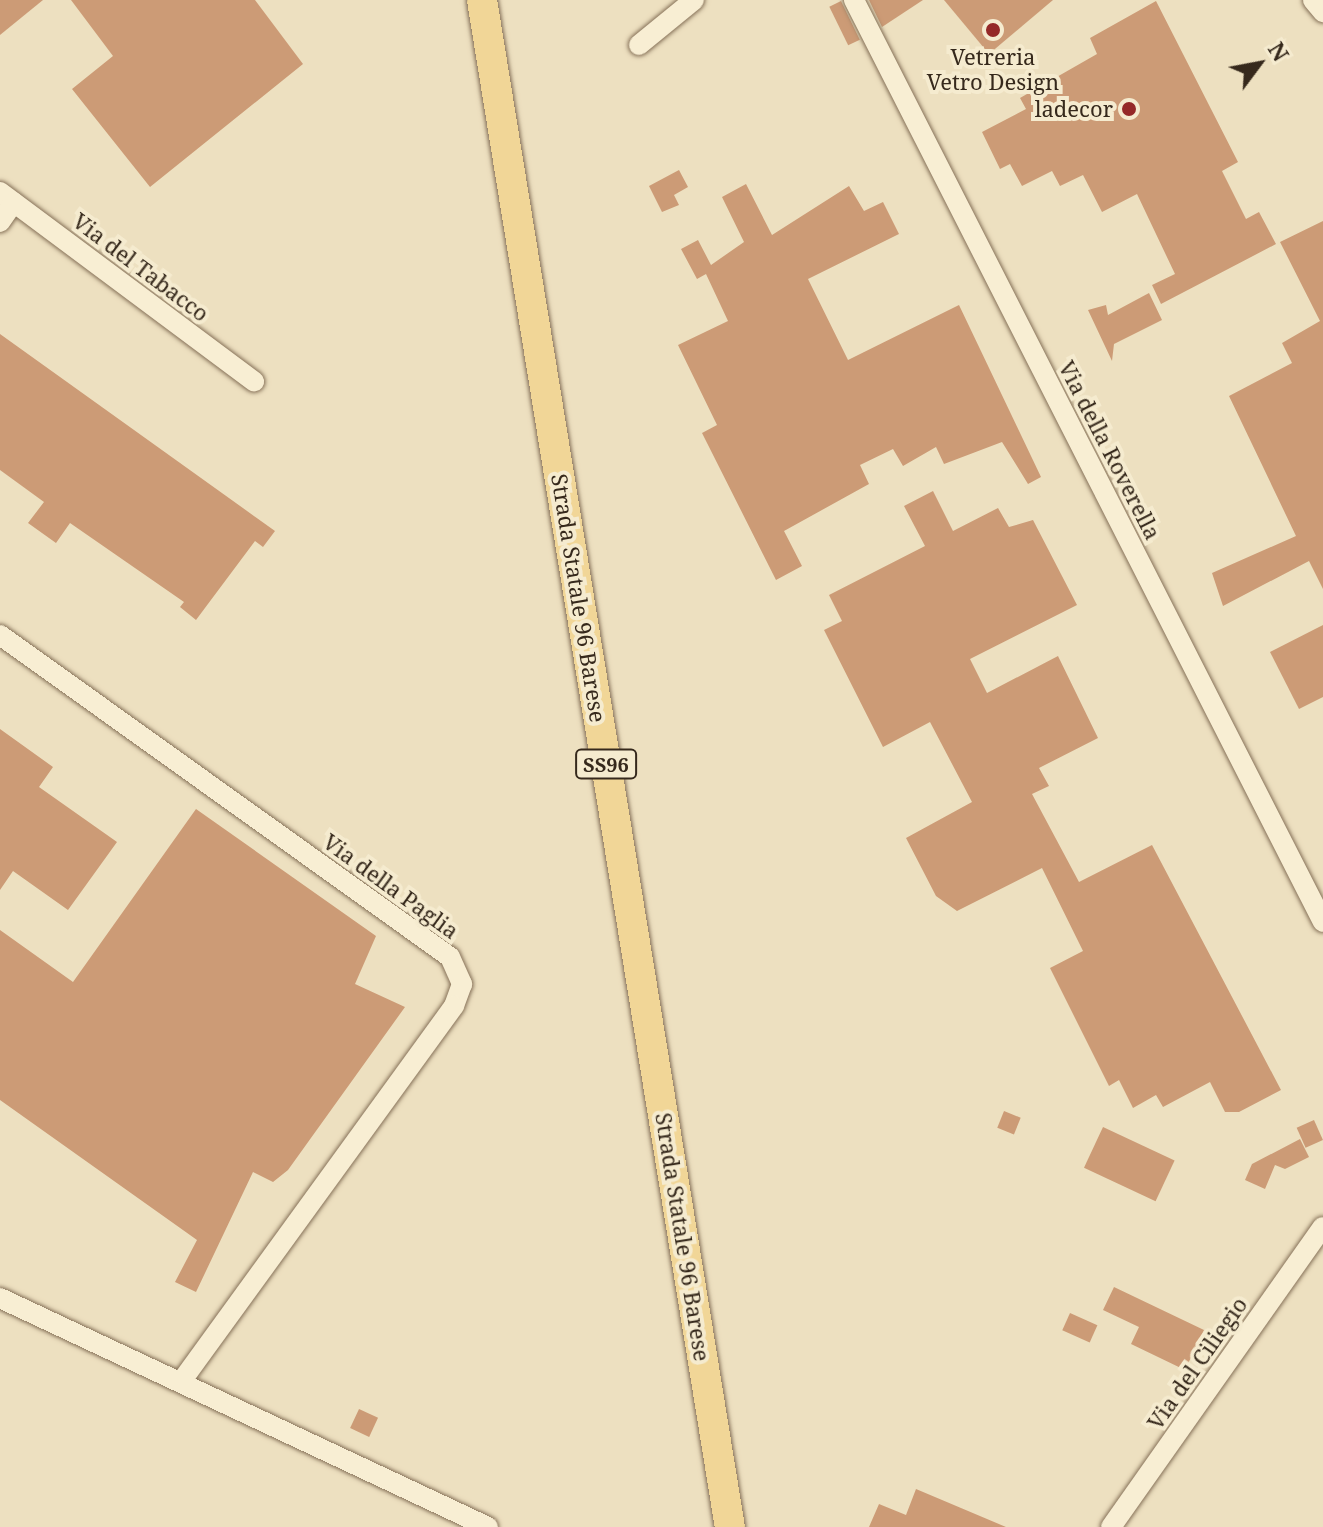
<!DOCTYPE html>
<html>
<head>
<meta charset="utf-8">
<style>
	body { margin:0 }
	#map { position:relative; width:1323px; height:1527px; overflow:hidden; background:#ede0c0; font-family:"Noto Serif",serif }
	div>[style] { position:absolute }
	.building>* { inset:0; background:#cc9b76; transform-origin:0 0 }
	.roads { filter:drop-shadow(0 0 2px #867158) drop-shadow(0 0 2px #867158) }
	.minor>* { height:20px; margin:-10px; padding:0 10px; transform-origin:10px; border-radius:10px; background:#f8eed3 }
	.primary>* { height:30px; margin:-15px; padding:0 15px; transform-origin:15px; border-radius:15px; background:#f1d697 }
	.dots>* { width:22px; height:22px; translate:-50% -50%; box-sizing:border-box; border:4px solid #f5ebcf; border-radius:50% }
	span { translate:-50% -50%; white-space:nowrap; text-align:center; line-height:1.15; -webkit-text-stroke:8px #f5ebcf; paint-order:stroke }
	.shield-label span { padding:2px 6px; background:#f5ebcf; border:2px solid; border-radius:6px; -webkit-text-stroke-width:0 }
	.shield-label { font-size:20px; color:#36291c; font-weight:700 }
	.poi-label { font-size:22px; color:#36291c }
	.right { translate:-100% -50%; text-align:right }
	.street-label { font-size:22px; color:#36291c }
	.north { position:absolute; left:1219px; top:24px; width:80px; height:80px; -webkit-text-stroke:6px #f5ebcf; paint-order:stroke; rotate:58deg; font-size:22px; font-weight:700; line-height:32px; text-align:center; color:#36291c }
	.north::after { content:''; display:block; margin:auto; width:28px; height:36px; background:#36291c; clip-path:polygon(50% 0,100% 100%,50% 72%,0 100%) }
</style>
</head>
<body>
<div id="map">
	<div class="building">
		<i style="clip-path:polygon(0 0,43px 0,0 35px)"></i>
		<i style="clip-path:polygon(71px 0,255px 0,303px 64px,150px 187px,72px 89px,113px 56px)"></i>
		<i style="clip-path:polygon(869px 0,923px 0,882px 27px)"></i>
		<i style="clip-path:polygon(944px 0,1053px 0,989px 54px)"></i>
		<i style="left:841px;top:1px;width:43px;height:13px;rotate:64deg"></i>
		<i style="clip-path:polygon(1156px 1px,1238px 162px,1222px 171px,1246px 219px,1259px 212px,1276px 244px,1161px 304px,1152px 285px,1175px 274px,1137px 194px,1102px 212px,1083px 175px,1060px 186px,1052px 171px,1022px 186px,1010px 164px,1000px 169px,982px 132px,1026px 109px,1020px 98px,1097px 54px,1090px 38px)"></i>
		<i style="clip-path:polygon(679px 170px,688px 187px,674px 195px,679px 205px,662px 212px,649px 186px)"></i>
		<i style="clip-path:polygon(746px 184px,772px 235px,849px 186px,864px 211px,883px 202px,899px 234px,808px 279px,848px 360px,959px 305px,1041px 477px,1028px 484px,1002px 442px,944px 464px,936px 447px,903px 466px,893px 449px,860px 465px,869px 484px,784px 531px,802px 566px,776px 580px,702px 433px,717px 425px,678px 345px,728px 321px,706px 274px,697px 279px,681px 249px,698px 240px,711px 265px,744px 242px,722px 197px)"></i>
		<i style="clip-path:polygon(1323px 221px,1323px 589px,1309px 561px,1223px 606px,1212px 573px,1296px 536px,1229px 396px,1292px 363px,1282px 343px,1320px 321px,1280px 242px)"></i>
		<i style="clip-path:polygon(1149px 293px,1162px 320px,1114px 344px,1112px 361px,1088px 310px,1106px 305px,1108px 315px)"></i>
		<i style="clip-path:polygon(0 334px,275px 531px,263px 547px,255px 541px,196px 620px,180px 607px,184px 602px,70px 523px,56px 543px,28px 523px,44px 502px,0 470px)"></i>
		<i style="clip-path:polygon(933px 491px,953px 531px,998px 508px,1009px 527px,1033px 520px,1077px 605px,970px 659px,987px 693px,1058px 656px,1098px 738px,1039px 768px,1049px 786px,1032px 794px,1079px 882px,1152px 845px,1281px 1090px,1239px 1112px,1225px 1112px,1210px 1082px,1163px 1107px,1156px 1095px,1133px 1108px,1119px 1080px,1109px 1086px,1050px 968px,1083px 951px,1042px 868px,957px 911px,936px 896px,906px 838px,972px 802px,930px 722px,883px 747px,824px 630px,842px 621px,829px 595px,925px 546px,904px 506px)"></i>
		<i style="clip-path:polygon(1323px 625px,1323px 697px,1299px 709px,1270px 652px)"></i>
		<i style="clip-path:polygon(0 729px,53px 767px,39px 787px,117px 842px,68px 910px,13px 871px,0 890px)"></i>
		<i style="clip-path:polygon(196px 809px,376px 936px,355px 984px,405px 1007px,288px 1170px,273px 1182px,253px 1172px,196px 1292px,175px 1282px,197px 1240px,0 1100px,0 930px,73px 982px)"></i>
		<i style="left:1004px;top:1111px;width:18px;height:18px;rotate:22deg"></i>
		<i style="left:1314px;top:1120px;width:22px;height:19px;rotate:66deg"></i>
		<i style="left:1103px;top:1127px;width:79px;height:45px;rotate:25deg"></i>
		<i style="clip-path:polygon(1300px 1139px,1309px 1157px,1285px 1169px,1275px 1165px,1265px 1189px,1245px 1180px,1252px 1164px)"></i>
		<i style="clip-path:polygon(1114px 1287px,1204px 1330px,1185px 1370px,1131px 1344px,1139px 1327px,1103px 1310px)"></i>
		<i style="left:1070px;top:1313px;width:30px;height:19px;rotate:24deg"></i>
		<i style="left:359px;top:1409px;width:21px;height:21px;rotate:25deg"></i>
		<i style="clip-path:polygon(916px 1489px,1006px 1527px,869px 1527px,879px 1504px,906px 1515px)"></i>
	</div>
	<div class="roads">
		<div class="minor">
			<i style="left:854px;top:0;width:1034px;rotate:63.04deg"></i>
			<i style="left:1313px;top:0;width:16px;rotate:50deg"></i>
			<i style="left:639px;top:45px;width:71px;rotate:-39.3deg"></i>
			<i style="left:0;top:192px;width:317px;rotate:36.7deg"></i>
			<i style="left:0;top:222px;width:24px;rotate:-55deg"></i>
			<i style="left:0;top:635px;width:553px;rotate:35.59deg"></i>
			<i style="left:450px;top:957px;width:30px;rotate:66deg"></i>
			<i style="left:462px;top:984px;width:23px;rotate:110deg"></i>
			<i style="left:454px;top:1006px;width:465px;rotate:126deg"></i>
			<i style="left:0;top:1298px;width:539px;rotate:25.14deg"></i>
			<i style="left:1111px;top:1527px;width:367px;rotate:-54.8deg"></i>
		</div>
		<div class="primary">
			<i style="left:482px;top:0;width:1547px;rotate:80.78deg"></i>
		</div>
	</div>
	<div class="dots">
		<i style="left:993px;top:30px;background:#952928"></i>
		<i style="left:1129px;top:109px;background:#952928"></i>
	</div>
	<div class="shield-label">
		<span style="left:606px;top:764px">SS96</span>
	</div>
	<div class="poi-label">
		<span style="left:993px;top:69px">Vetreria<br>Vetro Design</span>
		<span class="right" style="left:1113px;top:109px">ladecor</span>
	</div>
	<div class="street-label">
		<span style="left:141px;top:267px;rotate:37deg">Via del Tabacco</span>
		<span style="left:1110px;top:450px;rotate:63deg">Via della Roverella</span>
		<span style="left:579px;top:598px;rotate:81deg">Strada Statale 96 Barese</span>
		<span style="left:391px;top:886px;rotate:36deg">Via della Paglia</span>
		<span style="left:683px;top:1237px;rotate:81deg">Strada Statale 96 Barese</span>
		<span style="left:1197px;top:1363px;rotate:-55deg">Via del Ciliegio</span>
	</div>
	<div class="north">N</div>
</div>
</body>
</html>
